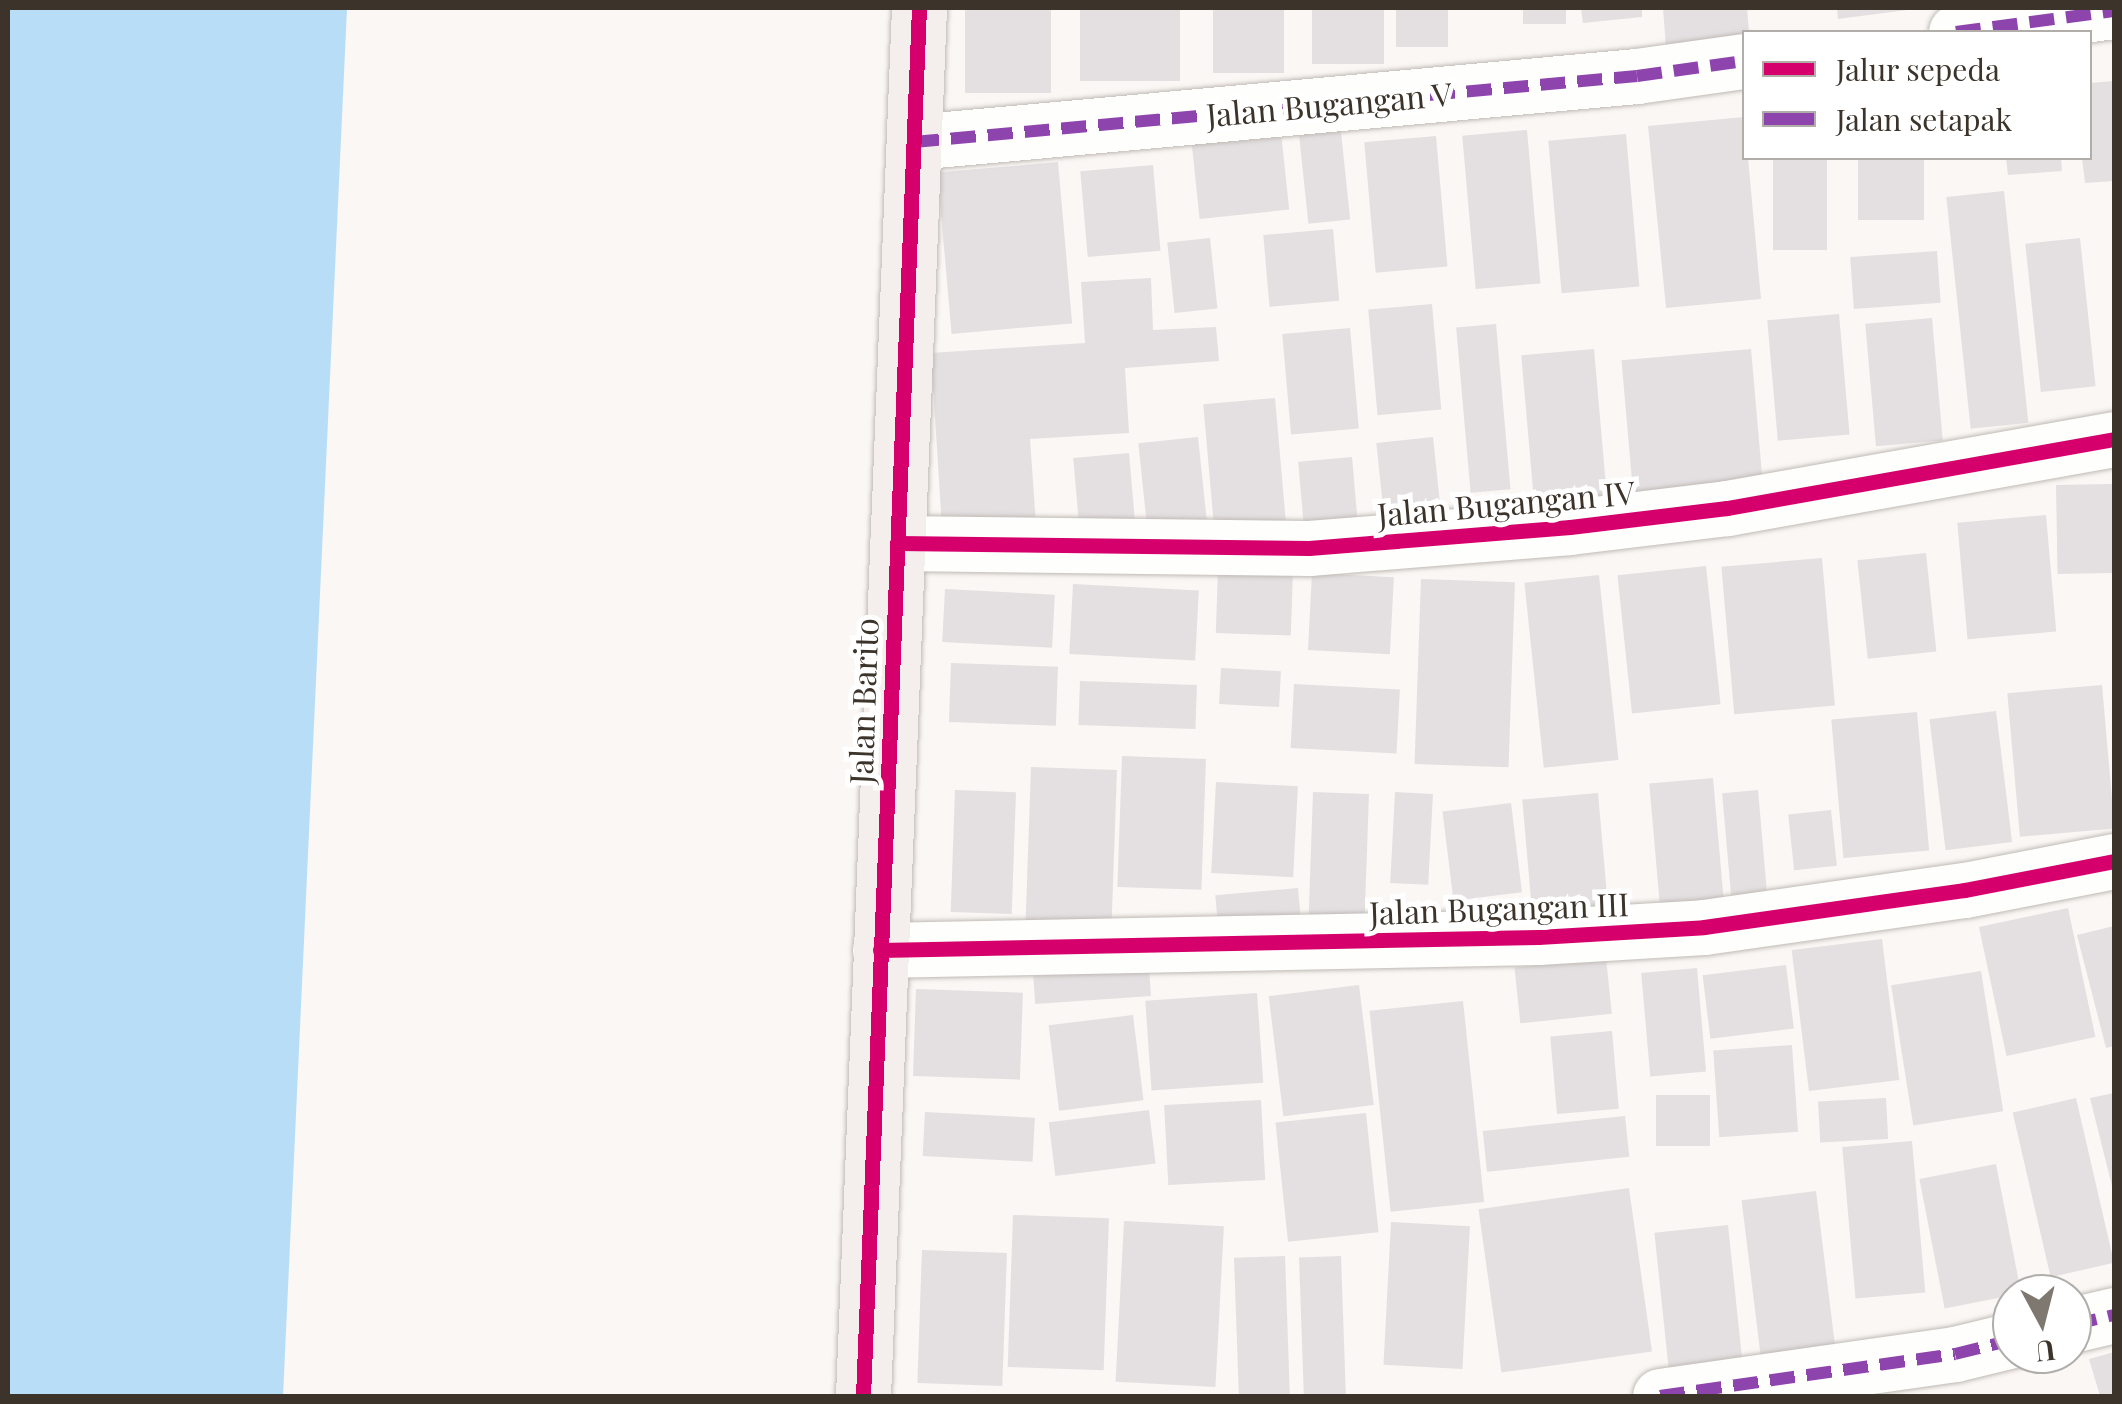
<!DOCTYPE html>
<html>
<head>
<meta charset="utf-8">
<style>
	body { margin:0 }
	#map { position:relative; width:2122px; height:1404px; overflow:hidden; background:#faf7f4; font-family:"Playfair Display",serif }
	div>[style] { position:absolute }
	.water>* { inset:0; background:#b8ddf6 }
	.building>* { inset:0; background:#e4e0e2; transform-origin:0 0 }
	.roads { filter:drop-shadow(0 0 2px #c0bab5) drop-shadow(0 0 2px #c0bab5) }
	.street>* { height:55px; margin:-27.5px; padding:0 27.5px; transform-origin:27.5px; border-radius:27.5px; background:#fefefd }
	.secondary>* { height:55px; margin:-27.5px; padding:0 27.5px; transform-origin:27.5px; border-radius:27.5px; background:#f4efed }
	.quiet>* { height:12px; margin-top:-6px; transform-origin:0; background:repeating-linear-gradient(90deg,#8e44ad 0 25px,transparent 0 37px) }
	.cycleway>* { height:15px; margin:-7.5px; padding:0 7.5px; transform-origin:7.5px; border-radius:7.5px; background:#d6006c }
	span { translate:-50% -50%; white-space:nowrap; text-align:center; line-height:1.15; -webkit-text-stroke:10px #fff; paint-order:stroke }
	.street-label { font-size:32px; color:#3c342b }
	.frame { position:absolute; inset:0; border:10px solid #3c342b; pointer-events:none }
	.legend { position:absolute; left:1742px; top:30px; width:350px; height:130px; box-sizing:border-box; background:#fff; border:2px solid #b1aeaa; margin:0; padding:12px 18px; list-style:none; font-size:30px; color:#3c342b }
	.legend li { display:flex; align-items:center; gap:20px; height:50px }
	.legend b { width:50px; border:2px solid #b1aeaa }
	.north { position:absolute; left:1992px; top:1274px; width:100px; height:100px; box-sizing:border-box; background:#fff; border:2px solid #b1aeaa; border-radius:50%; rotate:173deg; font-size:28px; font-weight:700; line-height:40px; text-align:center; color:#3c342b }
	.north::after { content:''; display:block; margin:auto; width:35px; height:45px; background:#7e7871; clip-path:polygon(50% 0,100% 100%,50% 72%,0 100%) }
</style>
</head>
<body>
<div id="map">
	<div class="water">
		<i style="clip-path:polygon(8px 8px,347px 8px,283px 1396px,8px 1396px)"></i>
	</div>
	<div class="building">
		<i style="left:965px;top:8px;width:86px;height:85px"></i>
		<i style="left:1080px;top:8px;width:100px;height:73px"></i>
		<i style="left:1213px;top:8px;width:71px;height:65px"></i>
		<i style="left:1312px;top:8px;width:72px;height:56px"></i>
		<i style="left:1396px;top:8px;width:52px;height:39px"></i>
		<i style="left:1523px;top:8px;width:43px;height:16px"></i>
		<i style="clip-path:polygon(1581px 8px,1642px 8px,1642px 17px,1583px 23px)"></i>
		<i style="clip-path:polygon(1663px 8px,1747px 8px,1749px 32px,1744px 32px,1744px 41px,1666px 48px)"></i>
		<i style="clip-path:polygon(1837px 8px,1907px 8px,1907px 10px,1838px 19px)"></i>
		<i style="clip-path:polygon(2114px 81px,2114px 181px,2085px 183px,2082px 158px,2090px 158px,2090px 83px)"></i>
		<i style="left:1339px;top:113px;width:107px;height:42px;rotate:84deg"></i>
		<i style="clip-path:polygon(1744px 117px,1744px 158px,1748px 158px,1761px 299px,1666px 308px,1648px 126px)"></i>
		<i style="left:1527px;top:130px;width:154px;height:65px;rotate:85deg"></i>
		<i style="left:1281px;top:132px;width:78px;height:90px;rotate:84deg"></i>
		<i style="left:1626px;top:134px;width:153px;height:78px;rotate:85deg"></i>
		<i style="left:1436px;top:136px;width:131px;height:72px;rotate:85deg"></i>
		<i style="left:1773px;top:158px;width:54px;height:92px"></i>
		<i style="left:1858px;top:158px;width:66px;height:62px"></i>
		<i style="clip-path:polygon(2006px 158px,2061px 158px,2062px 171px,2008px 175px)"></i>
		<i style="left:1058px;top:162px;width:162px;height:121px;rotate:85deg"></i>
		<i style="left:1153px;top:165px;width:86px;height:73px;rotate:85deg"></i>
		<i style="left:2004px;top:191px;width:233px;height:58px;rotate:84deg"></i>
		<i style="left:1333px;top:229px;width:72px;height:70px;rotate:85deg"></i>
		<i style="left:1210px;top:238px;width:71px;height:43px;rotate:84deg"></i>
		<i style="left:2080px;top:238px;width:149px;height:55px;rotate:84deg"></i>
		<i style="left:1937px;top:251px;width:52px;height:87px;rotate:86deg"></i>
		<i style="clip-path:polygon(1151px 278px,1153px 330px,1216px 327px,1219px 361px,1125px 368px,1129px 433px,1030px 439px,1036px 524px,942px 529px,931px 353px,1085px 343px,1081px 282px)"></i>
		<i style="left:1432px;top:304px;width:106px;height:64px;rotate:85deg"></i>
		<i style="left:1839px;top:314px;width:121px;height:72px;rotate:85deg"></i>
		<i style="left:1932px;top:318px;width:123px;height:67px;rotate:85deg"></i>
		<i style="left:1496px;top:324px;width:166px;height:40px;rotate:85deg"></i>
		<i style="left:1350px;top:328px;width:101px;height:68px;rotate:85deg"></i>
		<i style="left:1594px;top:349px;width:152px;height:73px;rotate:85deg"></i>
		<i style="left:1751px;top:349px;width:142px;height:130px;rotate:85deg"></i>
		<i style="left:1275px;top:398px;width:123px;height:72px;rotate:85deg"></i>
		<i style="left:1198px;top:437px;width:83px;height:60px;rotate:84deg"></i>
		<i style="left:1433px;top:437px;width:72px;height:57px;rotate:84deg"></i>
		<i style="left:1129px;top:453px;width:70px;height:56px;rotate:85deg"></i>
		<i style="left:1352px;top:457px;width:65px;height:54px;rotate:85deg"></i>
		<i style="left:2112px;top:484px;width:89px;height:56px;rotate:89deg"></i>
		<i style="left:2046px;top:515px;width:117px;height:89px;rotate:85deg"></i>
		<i style="left:1926px;top:553px;width:99px;height:69px;rotate:84deg"></i>
		<i style="left:1822px;top:558px;width:148px;height:101px;rotate:85deg"></i>
		<i style="left:1706px;top:566px;width:139px;height:89px;rotate:84deg"></i>
		<i style="left:1218px;top:570px;width:75px;height:63px;rotate:2deg"></i>
		<i style="left:1312px;top:573px;width:82px;height:77px;rotate:3deg"></i>
		<i style="left:1599px;top:575px;width:186px;height:75px;rotate:84deg"></i>
		<i style="left:1421px;top:579px;width:94px;height:185px;rotate:2deg"></i>
		<i style="left:1073px;top:584px;width:126px;height:70px;rotate:3deg"></i>
		<i style="left:945px;top:589px;width:110px;height:53px;rotate:3deg"></i>
		<i style="left:951px;top:663px;width:107px;height:59px;rotate:2deg"></i>
		<i style="left:1221px;top:668px;width:60px;height:36px;rotate:3deg"></i>
		<i style="left:1080px;top:681px;width:117px;height:44px;rotate:2deg"></i>
		<i style="left:1294px;top:684px;width:106px;height:64px;rotate:3deg"></i>
		<i style="left:2102px;top:685px;width:144px;height:95px;rotate:85deg"></i>
		<i style="left:1996px;top:711px;width:132px;height:67px;rotate:83deg"></i>
		<i style="left:1917px;top:712px;width:139px;height:86px;rotate:85deg"></i>
		<i style="left:1122px;top:756px;width:84px;height:131px;rotate:2deg"></i>
		<i style="left:1031px;top:767px;width:86px;height:153px;rotate:2deg"></i>
		<i style="left:1713px;top:778px;width:134px;height:64px;rotate:85deg"></i>
		<i style="left:1216px;top:782px;width:82px;height:91px;rotate:3deg"></i>
		<i style="left:955px;top:790px;width:61px;height:122px;rotate:2deg"></i>
		<i style="left:1758px;top:790px;width:104px;height:36px;rotate:85deg"></i>
		<i style="left:1313px;top:792px;width:56px;height:132px;rotate:2deg"></i>
		<i style="left:1395px;top:792px;width:38px;height:91px;rotate:3deg"></i>
		<i style="left:1598px;top:793px;width:113px;height:76px;rotate:85deg"></i>
		<i style="left:1511px;top:803px;width:90px;height:69px;rotate:83deg"></i>
		<i style="left:1831px;top:810px;width:56px;height:43px;rotate:84deg"></i>
		<i style="left:1298px;top:888px;width:50px;height:83px;rotate:85deg"></i>
		<i style="left:2068px;top:908px;width:132px;height:91px;rotate:78deg"></i>
		<i style="clip-path:polygon(2114px 926px,2114px 1046px,2106px 1048px,2077px 935px)"></i>
		<i style="left:1882px;top:939px;width:142px;height:91px;rotate:83deg"></i>
		<i style="left:1606px;top:958px;width:56px;height:92px;rotate:84deg"></i>
		<i style="left:1786px;top:965px;width:64px;height:84px;rotate:83deg"></i>
		<i style="left:1149px;top:968px;width:28px;height:116px;rotate:86deg"></i>
		<i style="left:1697px;top:968px;width:104px;height:56px;rotate:85deg"></i>
		<i style="left:1981px;top:971px;width:142px;height:91px;rotate:81deg"></i>
		<i style="left:1359px;top:985px;width:121px;height:91px;rotate:83deg"></i>
		<i style="left:916px;top:989px;width:107px;height:87px;rotate:2deg"></i>
		<i style="left:1257px;top:993px;width:90px;height:112px;rotate:86deg"></i>
		<i style="left:1463px;top:1001px;width:202px;height:94px;rotate:84deg"></i>
		<i style="left:1133px;top:1015px;width:86px;height:85px;rotate:83deg"></i>
		<i style="left:1612px;top:1031px;width:78px;height:62px;rotate:85deg"></i>
		<i style="left:1792px;top:1045px;width:87px;height:79px;rotate:86deg"></i>
		<i style="clip-path:polygon(2114px 1093px,2114px 1190px,2113px 1190px,2090px 1098px)"></i>
		<i style="left:1656px;top:1095px;width:54px;height:51px"></i>
		<i style="left:1886px;top:1098px;width:41px;height:68px;rotate:87deg"></i>
		<i style="left:2076px;top:1098px;width:169px;height:65px;rotate:77deg"></i>
		<i style="left:1261px;top:1100px;width:80px;height:97px;rotate:87deg"></i>
		<i style="left:1149px;top:1110px;width:54px;height:101px;rotate:83deg"></i>
		<i style="left:925px;top:1112px;width:110px;height:44px;rotate:3deg"></i>
		<i style="left:1366px;top:1113px;width:120px;height:91px;rotate:84deg"></i>
		<i style="left:1625px;top:1116px;width:41px;height:143px;rotate:84deg"></i>
		<i style="left:1912px;top:1141px;width:152px;height:70px;rotate:85deg"></i>
		<i style="left:1996px;top:1164px;width:132px;height:78px;rotate:79deg"></i>
		<i style="left:1629px;top:1188px;width:165px;height:152px;rotate:82deg"></i>
		<i style="left:1816px;top:1191px;width:159px;height:75px;rotate:83deg"></i>
		<i style="left:1013px;top:1215px;width:96px;height:152px;rotate:2deg"></i>
		<i style="left:1124px;top:1221px;width:100px;height:161px;rotate:3deg"></i>
		<i style="left:1391px;top:1222px;width:79px;height:143px;rotate:3deg"></i>
		<i style="left:1728px;top:1225px;width:135px;height:74px;rotate:84deg"></i>
		<i style="left:922px;top:1250px;width:85px;height:133px;rotate:2deg"></i>
		<i style="left:1285px;top:1256px;width:140px;height:51px;rotate:88deg"></i>
		<i style="left:1341px;top:1256px;width:140px;height:42px;rotate:88deg"></i>
		<i style="clip-path:polygon(2114px 1352px,2114px 1396px,2100px 1396px,2089px 1359px)"></i>
	</div>
	<div class="roads">
		<div class="street">
			<i style="left:1956px;top:32px;width:159px;rotate:-7.6deg"></i>
			<i style="left:914px;top:142px;width:726px;rotate:-5.22deg"></i>
			<i style="left:1637px;top:76px;width:108px;rotate:-8deg"></i>
			<i style="left:897px;top:543px;width:412px;rotate:0.7deg"></i>
			<i style="left:1309px;top:548px;width:262px;rotate:-4.6deg"></i>
			<i style="left:1570px;top:527px;width:158px;rotate:-6.9deg"></i>
			<i style="left:1727px;top:508px;width:393px;rotate:-10.1deg"></i>
			<i style="left:880px;top:950px;width:658px;rotate:-1.13deg"></i>
			<i style="left:1538px;top:937px;width:166px;rotate:-3.4deg"></i>
			<i style="left:1704px;top:927px;width:264px;rotate:-8.1deg"></i>
			<i style="left:1965px;top:890px;width:152px;rotate:-11deg"></i>
			<i style="left:2072px;top:1325px;width:43px;rotate:-13.4deg"></i>
			<i style="left:1660px;top:1396px;width:298px;rotate:-8.1deg"></i>
			<i style="left:1955px;top:1354px;width:59px;rotate:-13.8deg"></i>
		</div>
		<div class="secondary">
			<i style="left:863px;top:1396px;width:1389px;rotate:-87.69deg"></i>
		</div>
	</div>
	<div class="quiet">
		<i style="left:1956px;top:32px;width:159px;rotate:-7.6deg"></i>
		<i style="left:914px;top:142px;width:726px;rotate:-5.22deg"></i>
		<i style="left:1637px;top:76px;width:108px;rotate:-8deg"></i>
		<i style="left:2072px;top:1325px;width:43px;rotate:-13.4deg"></i>
		<i style="left:1660px;top:1396px;width:298px;rotate:-8.1deg"></i>
		<i style="left:1955px;top:1354px;width:59px;rotate:-13.8deg"></i>
	</div>
	<div class="cycleway">
		<i style="left:897px;top:543px;width:412px;rotate:0.7deg"></i>
		<i style="left:1309px;top:548px;width:262px;rotate:-4.6deg"></i>
		<i style="left:1570px;top:527px;width:158px;rotate:-6.9deg"></i>
		<i style="left:1727px;top:508px;width:393px;rotate:-10.1deg"></i>
		<i style="left:880px;top:950px;width:658px;rotate:-1.13deg"></i>
		<i style="left:1538px;top:937px;width:166px;rotate:-3.4deg"></i>
		<i style="left:1704px;top:927px;width:264px;rotate:-8.1deg"></i>
		<i style="left:1965px;top:890px;width:152px;rotate:-11deg"></i>
		<i style="left:863px;top:1396px;width:1389px;rotate:-87.69deg"></i>
	</div>
	<div class="street-label">
		<span style="left:1329px;top:104px;rotate:-5deg">Jalan Bugangan V</span>
		<span style="left:1506px;top:503px;rotate:-5deg">Jalan Bugangan IV</span>
		<span style="left:863px;top:701px;rotate:-88deg">Jalan Barito</span>
		<span style="left:1499px;top:908px;rotate:-2deg">Jalan Bugangan III</span>
	</div>
	<div class="frame"></div>
	<ul class="legend">
	<li><b style="height:12px;background:#d6006c"></b>Jalur sepeda</li>
	<li><b style="height:12px;background:#8e44ad"></b>Jalan setapak</li>
	</ul>
	<div class="north">U</div>
</div>
</body>
</html>
